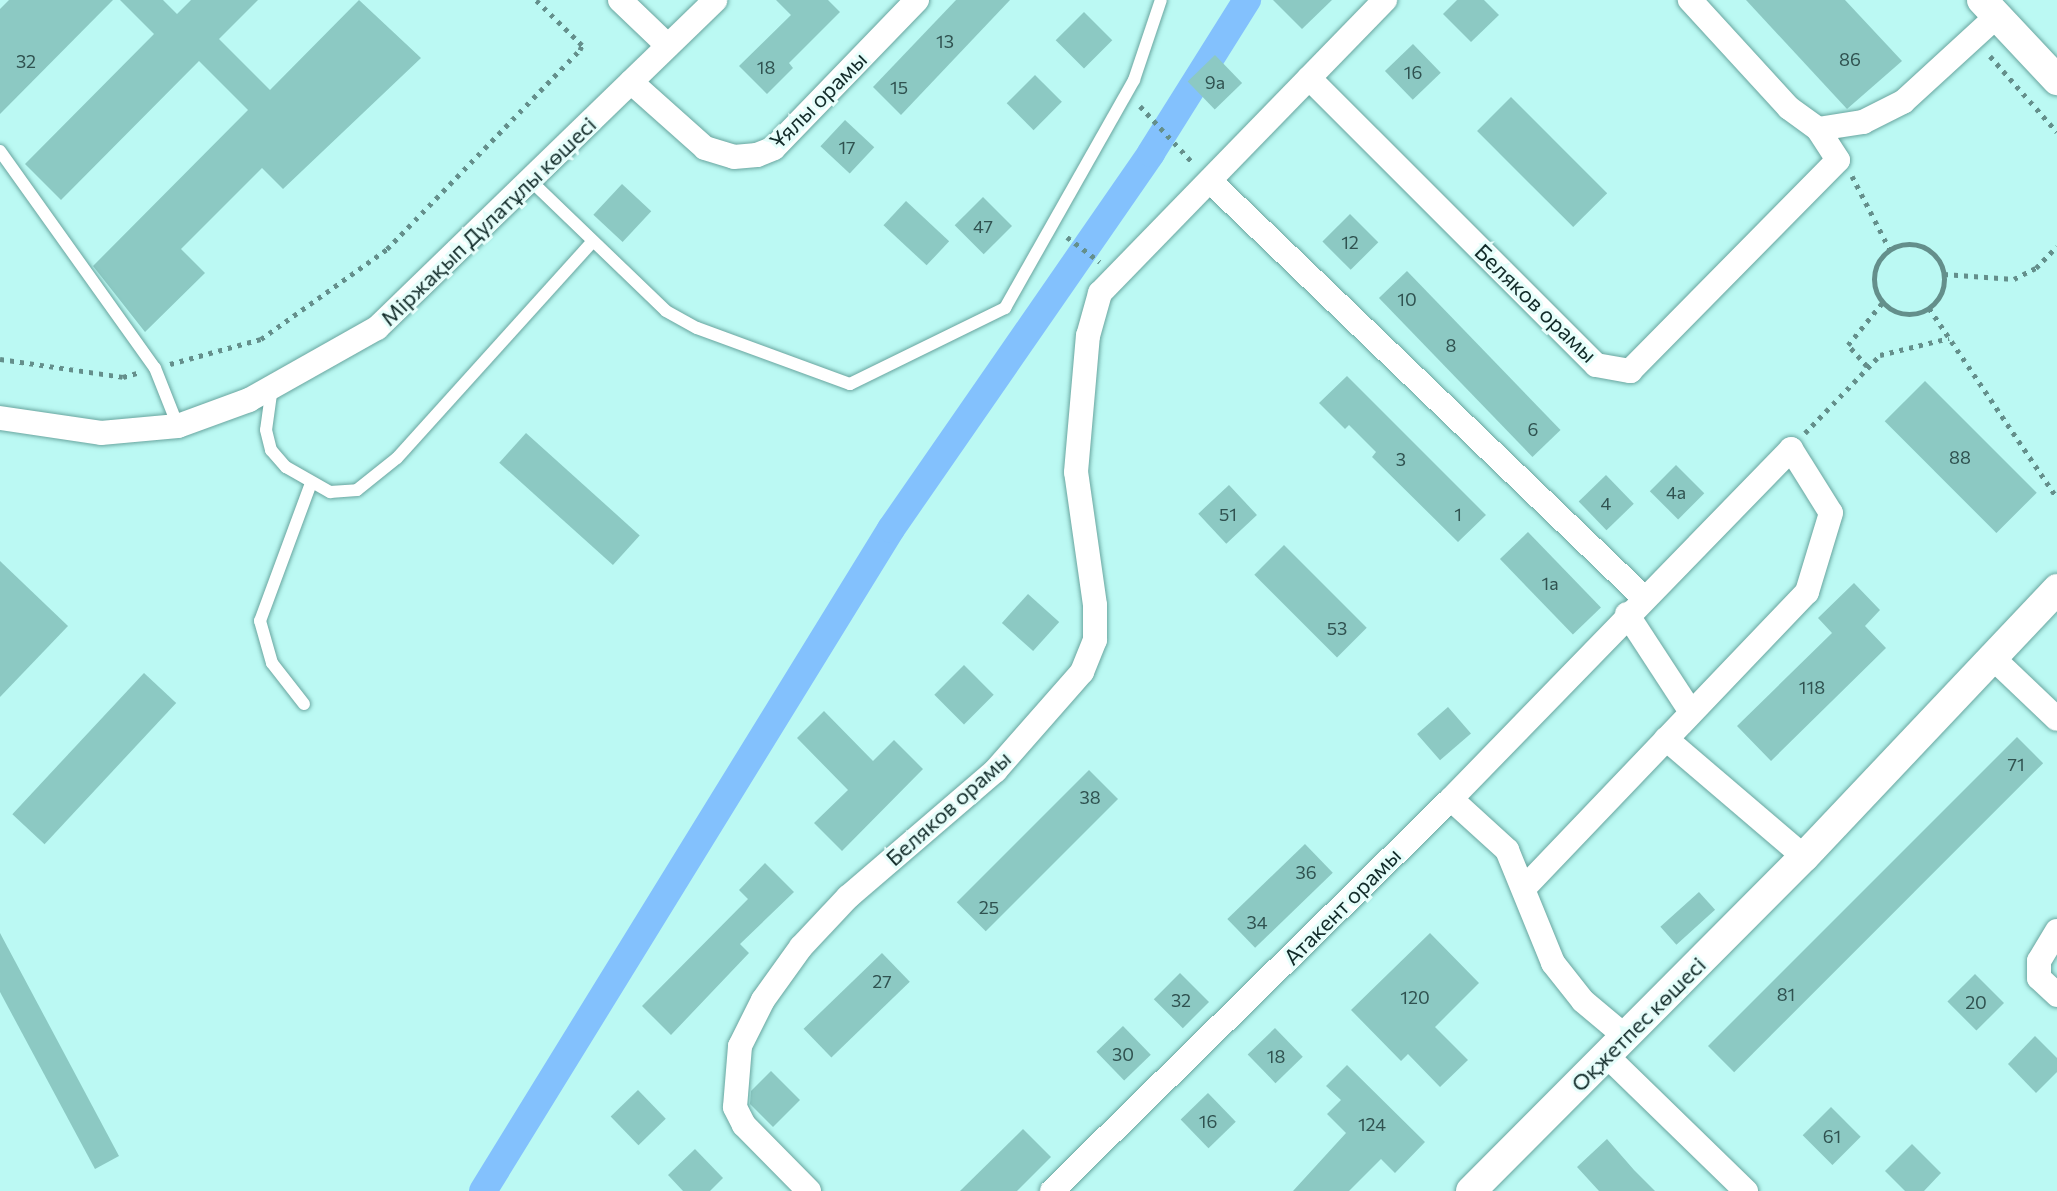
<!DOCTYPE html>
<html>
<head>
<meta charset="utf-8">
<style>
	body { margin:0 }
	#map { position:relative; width:2057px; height:1191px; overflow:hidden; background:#bbf9f3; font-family:Commissioner,sans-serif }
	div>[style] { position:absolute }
	.canal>* { height:28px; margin:-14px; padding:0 14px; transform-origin:14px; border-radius:14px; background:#83c1fd }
	.building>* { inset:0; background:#8cc9c3; transform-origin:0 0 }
	.path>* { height:5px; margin-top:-2.5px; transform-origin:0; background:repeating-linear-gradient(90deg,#648f8b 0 4px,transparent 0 10px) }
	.path>.ring { margin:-2.5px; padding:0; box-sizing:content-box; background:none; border:5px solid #648f8b; border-radius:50% }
	.roads { filter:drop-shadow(0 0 2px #69a59f) drop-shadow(0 0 2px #69a59f) }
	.service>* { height:12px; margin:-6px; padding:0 6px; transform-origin:6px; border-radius:6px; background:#fff }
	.minor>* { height:24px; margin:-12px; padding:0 12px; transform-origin:12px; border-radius:12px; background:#fff }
	.tertiary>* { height:30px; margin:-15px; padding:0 15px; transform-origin:15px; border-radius:15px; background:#fff }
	span { translate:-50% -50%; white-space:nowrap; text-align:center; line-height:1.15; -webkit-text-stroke:6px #e6fefb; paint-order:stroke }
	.number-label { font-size:18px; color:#305250 }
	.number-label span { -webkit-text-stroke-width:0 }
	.street-label { font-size:22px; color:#122b29 }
</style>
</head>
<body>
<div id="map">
	<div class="canal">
		<i style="left:483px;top:1191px;width:778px;rotate:-58.35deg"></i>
		<i style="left:891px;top:529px;width:457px;rotate:-55.3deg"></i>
		<i style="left:1151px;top:153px;width:181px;rotate:-57.9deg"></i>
	</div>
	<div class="building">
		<i style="clip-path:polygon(9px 0,113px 0,0 114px,0 9px)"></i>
		<i style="clip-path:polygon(120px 0,163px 0,177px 14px,191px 0,258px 0,219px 39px,270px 90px,359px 0,421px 58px,283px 189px,262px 168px,181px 249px,205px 273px,145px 332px,93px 266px,248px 110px,199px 61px,61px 200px,25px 164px,154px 34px)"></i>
		<i style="clip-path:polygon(776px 0,828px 0,840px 12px,789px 63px,793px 68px,767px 94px,739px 66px,791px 15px)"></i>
		<i style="clip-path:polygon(956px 0,1010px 0,901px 115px,873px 87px)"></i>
		<i style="clip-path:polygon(1273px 0,1332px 0,1302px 29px)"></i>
		<i style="clip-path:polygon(1457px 0,1484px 0,1499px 15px,1471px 42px,1443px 14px)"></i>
		<i style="clip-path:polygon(1746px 0,1845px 0,1902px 61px,1847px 109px)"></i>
		<i style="left:1084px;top:12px;width:40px;height:40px;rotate:45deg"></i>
		<i style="left:1413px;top:44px;width:40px;height:39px;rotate:46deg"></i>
		<i style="left:1215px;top:55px;width:39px;height:38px;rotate:46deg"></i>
		<i style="left:1035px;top:75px;width:38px;height:40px;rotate:45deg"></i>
		<i style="left:1511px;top:97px;width:136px;height:48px;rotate:45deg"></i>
		<i style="left:845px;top:120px;width:40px;height:36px;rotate:43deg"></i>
		<i style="left:622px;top:184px;width:40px;height:42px;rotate:43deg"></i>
		<i style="left:983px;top:197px;width:41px;height:40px;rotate:45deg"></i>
		<i style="left:906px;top:201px;width:59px;height:33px;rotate:43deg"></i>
		<i style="left:1350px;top:214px;width:40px;height:39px;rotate:45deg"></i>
		<i style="left:1407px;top:271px;width:221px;height:39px;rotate:46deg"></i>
		<i style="clip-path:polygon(1347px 376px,1486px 515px,1458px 542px,1372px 457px,1376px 452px,1349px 425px,1345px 429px,1319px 403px)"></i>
		<i style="left:1925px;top:381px;width:158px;height:57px;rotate:45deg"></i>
		<i style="left:526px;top:433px;width:153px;height:40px;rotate:42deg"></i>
		<i style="left:1676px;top:465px;width:40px;height:37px;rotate:45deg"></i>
		<i style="left:1606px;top:475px;width:40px;height:38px;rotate:46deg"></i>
		<i style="left:1229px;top:485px;width:41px;height:42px;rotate:47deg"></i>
		<i style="left:1528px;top:532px;width:105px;height:39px;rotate:46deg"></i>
		<i style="left:1284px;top:545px;width:117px;height:42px;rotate:45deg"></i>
		<i style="clip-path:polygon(0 561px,68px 626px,0 697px)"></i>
		<i style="clip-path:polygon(1854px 583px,1880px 610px,1865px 626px,1886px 648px,1771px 761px,1737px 726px,1832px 633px,1818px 618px)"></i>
		<i style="left:1028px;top:594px;width:42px;height:39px;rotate:42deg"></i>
		<i style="left:964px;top:665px;width:42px;height:42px;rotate:45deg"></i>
		<i style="left:144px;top:673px;width:44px;height:193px;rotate:43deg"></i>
		<i style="left:1448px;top:707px;width:35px;height:41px;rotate:49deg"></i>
		<i style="clip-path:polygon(824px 711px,873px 761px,894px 740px,923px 769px,842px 851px,814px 823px,848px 790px,797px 738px)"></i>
		<i style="left:2017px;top:737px;width:37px;height:437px;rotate:45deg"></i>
		<i style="left:1089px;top:770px;width:41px;height:187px;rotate:45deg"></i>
		<i style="left:1305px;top:844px;width:40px;height:108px;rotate:46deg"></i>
		<i style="clip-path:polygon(765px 863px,794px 892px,740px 944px,749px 953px,671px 1035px,642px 1006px,748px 899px,739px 890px)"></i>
		<i style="left:1699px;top:892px;width:24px;height:52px;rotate:48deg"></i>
		<i style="clip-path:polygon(0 933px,119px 1156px,95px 1169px,0 992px)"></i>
		<i style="clip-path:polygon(1430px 933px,1479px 983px,1435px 1027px,1468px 1060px,1440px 1087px,1408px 1054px,1401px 1061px,1351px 1010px)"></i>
		<i style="left:882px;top:953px;width:40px;height:109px;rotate:46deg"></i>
		<i style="left:1180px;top:973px;width:41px;height:37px;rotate:45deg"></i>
		<i style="left:1975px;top:974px;width:41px;height:39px;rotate:45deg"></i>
		<i style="left:1123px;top:1026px;width:40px;height:37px;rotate:46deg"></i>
		<i style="left:1275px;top:1028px;width:40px;height:38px;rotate:46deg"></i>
		<i style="clip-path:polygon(2035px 1036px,2057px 1058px,2057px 1072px,2036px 1093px,2008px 1064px)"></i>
		<i style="clip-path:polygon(1347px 1065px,1425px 1142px,1395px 1173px,1381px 1159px,1349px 1191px,1293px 1191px,1346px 1133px,1327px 1114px,1341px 1100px,1326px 1086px)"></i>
		<i style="clip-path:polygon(771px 1071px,800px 1100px,773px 1127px,750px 1104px,751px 1091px)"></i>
		<i style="left:638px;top:1090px;width:40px;height:38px;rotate:46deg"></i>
		<i style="left:1208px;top:1093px;width:40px;height:38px;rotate:46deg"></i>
		<i style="left:1831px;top:1107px;width:42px;height:40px;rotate:45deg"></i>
		<i style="clip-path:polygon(1023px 1129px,1051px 1157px,1017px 1191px,960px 1191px)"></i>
		<i style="clip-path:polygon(1607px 1139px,1634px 1170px,1655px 1191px,1599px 1191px,1577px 1167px)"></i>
		<i style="clip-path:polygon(1912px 1144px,1941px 1173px,1924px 1191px,1905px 1191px,1885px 1171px)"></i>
		<i style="clip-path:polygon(695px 1149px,723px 1178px,710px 1191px,683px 1191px,668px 1175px)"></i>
	</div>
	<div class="path">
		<i style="left:1990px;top:56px;width:101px;rotate:48.6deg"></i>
		<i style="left:1140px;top:106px;width:78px;rotate:47.1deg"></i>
		<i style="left:1852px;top:176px;width:83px;rotate:62.8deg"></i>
		<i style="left:1067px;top:237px;width:41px;rotate:37.1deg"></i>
		<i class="ring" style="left:1874px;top:244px;width:65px;height:65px"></i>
		<i style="left:1944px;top:274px;width:70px;rotate:4.1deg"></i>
		<i style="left:2014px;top:279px;width:25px;rotate:-27deg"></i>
		<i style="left:2036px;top:268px;width:30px;rotate:-46deg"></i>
		<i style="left:1929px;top:308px;width:229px;rotate:56deg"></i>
		<i style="left:0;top:359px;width:124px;rotate:8.3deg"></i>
		<i style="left:123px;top:377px;width:15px;rotate:-16deg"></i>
		<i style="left:170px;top:364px;width:94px;rotate:-15.4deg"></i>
		<i style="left:261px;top:339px;width:155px;rotate:-35.5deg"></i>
		<i style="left:387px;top:249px;width:277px;rotate:-45.9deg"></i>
		<i style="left:580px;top:50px;width:5px;rotate:-68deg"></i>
		<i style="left:582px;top:45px;width:64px;rotate:-135.6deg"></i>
		<i style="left:1867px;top:366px;width:28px;rotate:-132deg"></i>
		<i style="left:1848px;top:345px;width:55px;rotate:-50.9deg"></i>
		<i style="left:1805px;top:433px;width:108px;rotate:-46.1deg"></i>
		<i style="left:1880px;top:355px;width:71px;rotate:-13.8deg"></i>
	</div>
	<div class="roads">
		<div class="service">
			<i style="left:0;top:151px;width:267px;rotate:54.5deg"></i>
			<i style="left:155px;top:368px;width:62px;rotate:68.4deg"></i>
			<i style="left:531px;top:181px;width:187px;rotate:43.9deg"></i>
			<i style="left:666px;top:311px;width:35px;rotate:29deg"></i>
			<i style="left:697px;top:328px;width:163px;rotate:20.1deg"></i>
			<i style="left:850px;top:384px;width:173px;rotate:-26.1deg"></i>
			<i style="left:1005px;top:308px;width:262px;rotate:-60.5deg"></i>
			<i style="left:1134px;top:80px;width:84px;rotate:-71.4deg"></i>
			<i style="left:272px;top:387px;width:43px;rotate:97.9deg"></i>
			<i style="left:266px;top:430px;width:21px;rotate:76deg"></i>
			<i style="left:271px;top:450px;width:23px;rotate:49deg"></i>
			<i style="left:286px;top:467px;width:51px;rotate:29.6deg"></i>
			<i style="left:330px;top:492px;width:27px;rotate:-4deg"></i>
			<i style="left:357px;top:490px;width:51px;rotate:-38.7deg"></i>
			<i style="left:397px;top:458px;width:292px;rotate:-47.9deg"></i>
			<i style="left:304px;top:704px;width:52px;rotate:-128deg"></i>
			<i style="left:272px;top:663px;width:44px;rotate:-105.9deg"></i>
			<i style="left:260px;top:621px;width:147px;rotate:-69.7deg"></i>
		</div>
		<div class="minor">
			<i style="left:620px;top:0;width:66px;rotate:43.8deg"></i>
			<i style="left:1309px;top:78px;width:406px;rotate:45deg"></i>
			<i style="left:1596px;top:365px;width:35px;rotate:10deg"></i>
			<i style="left:1630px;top:371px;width:296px;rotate:-45.4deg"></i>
			<i style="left:1838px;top:160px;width:37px;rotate:-123deg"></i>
			<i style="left:1818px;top:129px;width:36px;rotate:-144deg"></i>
			<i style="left:1789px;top:108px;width:147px;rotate:-132.5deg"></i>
			<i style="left:631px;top:82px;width:99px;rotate:41.7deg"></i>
			<i style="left:705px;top:148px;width:30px;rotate:17deg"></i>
			<i style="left:734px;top:157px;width:23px;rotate:-5deg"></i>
			<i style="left:757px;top:155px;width:18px;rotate:-22deg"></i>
			<i style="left:774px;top:148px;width:206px;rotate:-46deg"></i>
			<i style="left:1818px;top:129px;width:46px;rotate:-8.8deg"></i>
			<i style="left:1863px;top:122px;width:45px;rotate:-26.6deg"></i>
			<i style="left:1903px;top:102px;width:129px;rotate:-42.5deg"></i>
			<i style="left:1210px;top:181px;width:600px;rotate:43.85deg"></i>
			<i style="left:0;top:418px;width:102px;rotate:8.4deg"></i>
			<i style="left:101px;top:433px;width:77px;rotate:-5.2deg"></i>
			<i style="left:178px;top:426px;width:76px;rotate:-20.1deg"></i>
			<i style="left:249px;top:400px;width:147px;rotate:-29.4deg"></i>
			<i style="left:377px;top:328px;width:471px;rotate:-44.1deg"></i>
			<i style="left:1627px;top:614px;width:117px;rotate:56.9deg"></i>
			<i style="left:1993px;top:658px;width:88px;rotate:43.6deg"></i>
			<i style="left:1666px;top:739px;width:182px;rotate:40.5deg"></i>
			<i style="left:1451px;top:799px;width:76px;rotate:42.3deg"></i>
			<i style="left:1507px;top:850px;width:122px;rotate:67.8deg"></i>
			<i style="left:1553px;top:963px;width:48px;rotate:51.7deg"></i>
			<i style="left:1583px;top:1001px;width:56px;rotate:39.9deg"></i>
			<i style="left:2057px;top:931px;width:35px;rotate:121deg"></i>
			<i style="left:2039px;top:961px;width:17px;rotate:90deg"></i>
			<i style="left:2039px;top:978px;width:25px;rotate:43deg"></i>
			<i style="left:1607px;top:1056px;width:194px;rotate:44.2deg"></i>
			<i style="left:809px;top:1191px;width:93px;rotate:-134.6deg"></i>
			<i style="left:744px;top:1125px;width:20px;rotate:-117deg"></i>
			<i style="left:735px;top:1107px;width:61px;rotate:-85.3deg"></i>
			<i style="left:740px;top:1046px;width:51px;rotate:-63.4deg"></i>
			<i style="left:763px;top:1000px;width:65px;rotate:-54.4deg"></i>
			<i style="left:801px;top:947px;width:69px;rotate:-46.8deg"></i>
			<i style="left:848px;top:897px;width:194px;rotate:-40.6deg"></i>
			<i style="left:995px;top:771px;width:132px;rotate:-48.7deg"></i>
			<i style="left:1082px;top:672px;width:35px;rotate:-68deg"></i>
			<i style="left:1095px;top:640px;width:35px;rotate:-90deg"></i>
			<i style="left:1095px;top:605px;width:134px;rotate:-98.1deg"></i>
			<i style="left:1076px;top:472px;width:137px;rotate:-85deg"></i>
			<i style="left:1088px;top:336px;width:45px;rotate:-74.4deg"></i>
			<i style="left:1100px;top:293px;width:409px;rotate:-45.8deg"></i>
			<i style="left:1052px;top:1191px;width:559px;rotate:-44.49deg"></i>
			<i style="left:1451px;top:799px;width:488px;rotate:-45.8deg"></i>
			<i style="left:1791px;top:449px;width:75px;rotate:58deg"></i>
			<i style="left:1831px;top:513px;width:83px;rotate:106.9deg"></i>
			<i style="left:1807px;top:592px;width:407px;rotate:133.7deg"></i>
		</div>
		<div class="tertiary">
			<i style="left:1982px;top:0;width:110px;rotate:46.8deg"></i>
			<i style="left:1471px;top:1191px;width:472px;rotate:-45.1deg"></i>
			<i style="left:1804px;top:857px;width:369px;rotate:-46.6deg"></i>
		</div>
	</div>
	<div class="number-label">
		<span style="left:945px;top:41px">13</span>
		<span style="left:1850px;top:59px">86</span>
		<span style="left:26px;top:61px">32</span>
		<span style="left:766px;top:67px">18</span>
		<span style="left:1413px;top:72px">16</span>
		<span style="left:1215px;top:82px">9а</span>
		<span style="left:899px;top:87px">15</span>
		<span style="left:847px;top:147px">17</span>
		<span style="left:983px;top:226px">47</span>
		<span style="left:1350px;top:242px">12</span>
		<span style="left:1407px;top:299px">10</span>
		<span style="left:1451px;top:345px">8</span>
		<span style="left:1533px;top:429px">6</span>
		<span style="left:1960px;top:457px">88</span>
		<span style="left:1401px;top:459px">3</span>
		<span style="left:1676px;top:492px">4а</span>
		<span style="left:1606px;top:503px">4</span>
		<span style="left:1228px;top:514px">51</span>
		<span style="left:1458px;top:514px">1</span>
		<span style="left:1550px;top:583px">1а</span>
		<span style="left:1337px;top:628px">53</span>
		<span style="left:1812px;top:687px">118</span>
		<span style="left:2016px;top:764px">71</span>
		<span style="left:1090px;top:797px">38</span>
		<span style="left:1306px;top:872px">36</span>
		<span style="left:989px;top:907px">25</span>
		<span style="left:1257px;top:922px">34</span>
		<span style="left:882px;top:981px">27</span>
		<span style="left:1786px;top:994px">81</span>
		<span style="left:1415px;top:997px">120</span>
		<span style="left:1181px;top:1000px">32</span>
		<span style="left:1976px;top:1002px">20</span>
		<span style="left:1123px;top:1054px">30</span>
		<span style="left:1276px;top:1056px">18</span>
		<span style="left:1208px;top:1121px">16</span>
		<span style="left:1372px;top:1124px">124</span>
		<span style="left:1832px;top:1136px">61</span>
	</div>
	<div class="street-label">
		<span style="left:818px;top:100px;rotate:-45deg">Ұялы орамы</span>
		<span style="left:488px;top:221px;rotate:-44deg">Міржақып Дулатұлы көшесі</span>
		<span style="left:1536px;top:303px;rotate:44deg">Беляков орамы</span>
		<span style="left:948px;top:808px;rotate:-42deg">Беляков орамы</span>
		<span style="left:1342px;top:906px;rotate:-45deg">Атакент орамы</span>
		<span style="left:1638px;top:1024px;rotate:-45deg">Оқжетпес көшесі</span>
	</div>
</div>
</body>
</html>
